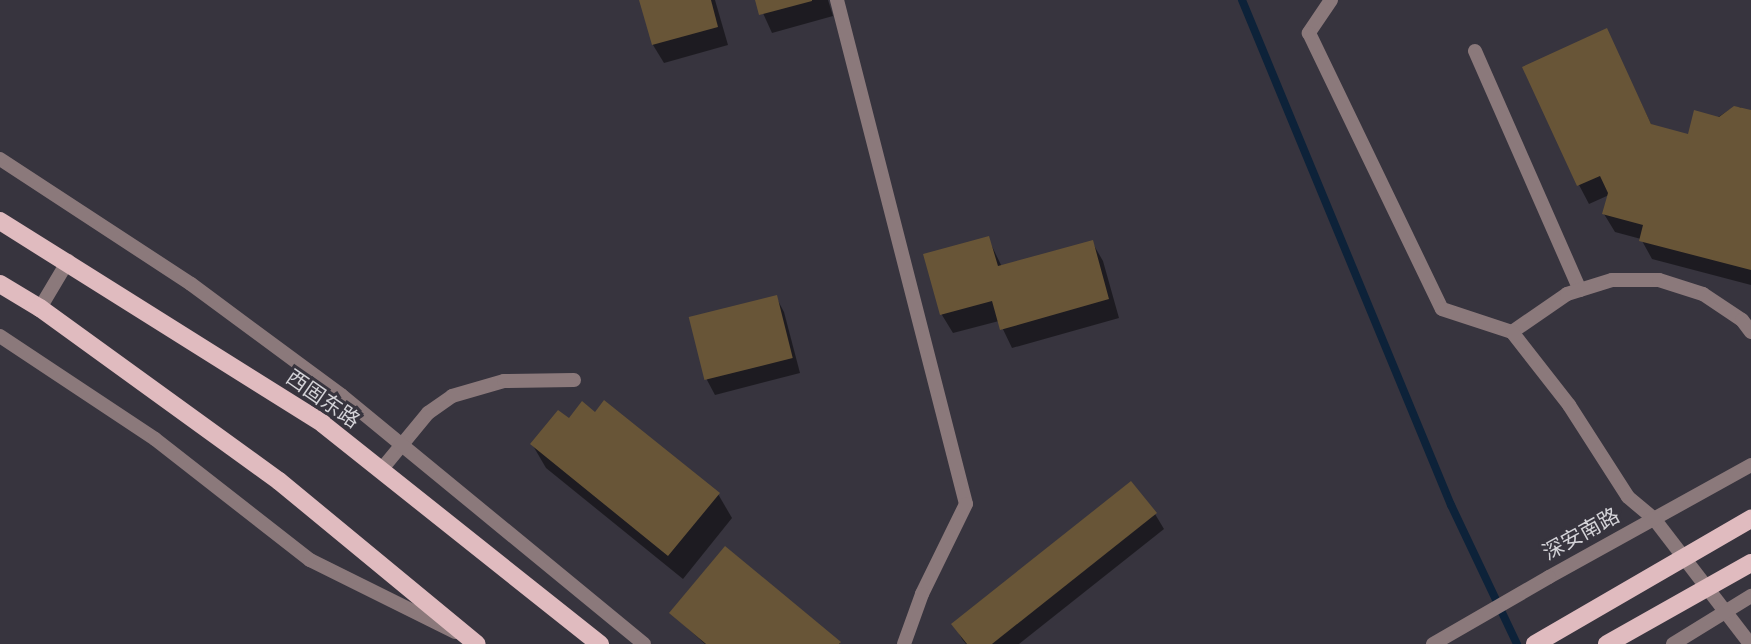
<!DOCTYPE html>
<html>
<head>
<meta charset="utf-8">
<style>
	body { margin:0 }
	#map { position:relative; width:1751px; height:644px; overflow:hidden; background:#37343e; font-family:Poppins,"Noto Sans SC",sans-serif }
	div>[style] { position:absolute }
	.shadow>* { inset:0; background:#0007 }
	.stream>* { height:8px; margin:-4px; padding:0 4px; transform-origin:4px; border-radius:4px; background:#0d2239 }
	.building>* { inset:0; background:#685537; transform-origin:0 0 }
	.lane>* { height:14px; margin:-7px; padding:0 7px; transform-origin:7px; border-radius:7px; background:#8b797b }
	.street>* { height:14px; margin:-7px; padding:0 7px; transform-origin:7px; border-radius:7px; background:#8b797b }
	.primary>* { height:18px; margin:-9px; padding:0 9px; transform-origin:9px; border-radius:9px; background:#e0bbbf }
	.street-bridge>* { height:14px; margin:-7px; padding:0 7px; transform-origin:7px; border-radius:7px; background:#8b797b }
	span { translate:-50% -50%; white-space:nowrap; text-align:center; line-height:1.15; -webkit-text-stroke:6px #37343e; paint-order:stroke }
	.street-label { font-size:21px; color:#d3d2d7 }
</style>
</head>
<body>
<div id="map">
	<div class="shadow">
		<i style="clip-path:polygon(641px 0,715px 0,728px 45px,664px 63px,653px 45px)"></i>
		<i style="clip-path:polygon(757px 0,828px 0,833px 16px,772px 33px)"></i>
		<i style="clip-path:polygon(1606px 30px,1652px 126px,1689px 136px,1729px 110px,1740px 107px,1751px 114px,1751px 285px,1652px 259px,1641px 239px,1615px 232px,1604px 214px,1609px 195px,1589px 204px,1579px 185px,1524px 68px)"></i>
		<i style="clip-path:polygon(988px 238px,1002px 267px,1092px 242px,1103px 261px,1119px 318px,1012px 348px,999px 321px,953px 333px,942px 315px,925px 255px)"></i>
		<i style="clip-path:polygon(776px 297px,784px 312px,800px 373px,715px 395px,707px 380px,691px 319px)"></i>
		<i style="clip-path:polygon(532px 444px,718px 494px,732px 518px,683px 579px,546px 468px)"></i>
		<i style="clip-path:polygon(1155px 514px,1164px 529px,1019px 644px,966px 644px,962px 639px,954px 624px)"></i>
		<i style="clip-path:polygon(671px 613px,840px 643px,840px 644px,705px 644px)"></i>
	</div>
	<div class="stream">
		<i style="left:1242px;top:0;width:547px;rotate:67.52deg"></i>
		<i style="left:1451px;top:505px;width:154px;rotate:64.6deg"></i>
	</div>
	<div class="building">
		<i style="clip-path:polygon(639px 0,711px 0,718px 27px,652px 45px)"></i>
		<i style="clip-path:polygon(755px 0,812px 0,812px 1px,759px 15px)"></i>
		<i style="clip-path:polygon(1607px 28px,1651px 124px,1688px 134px,1694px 110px,1719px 117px,1734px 106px,1751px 110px,1751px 270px,1639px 241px,1643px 225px,1602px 214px,1608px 193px,1600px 176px,1577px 186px,1522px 67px)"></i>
		<i style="clip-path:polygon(989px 236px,998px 266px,1093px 240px,1109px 299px,1000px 330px,992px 301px,940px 315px,923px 254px)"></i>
		<i style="left:777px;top:295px;width:65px;height:91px;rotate:76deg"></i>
		<i style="clip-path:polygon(604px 400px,720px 493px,668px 556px,530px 444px,558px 410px,569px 418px,582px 401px,595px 412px)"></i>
		<i style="clip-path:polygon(1131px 481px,1157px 513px,992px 644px,967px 644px,951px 624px)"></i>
		<i style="clip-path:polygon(725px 546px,841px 642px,839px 644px,706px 644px,669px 613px)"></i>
	</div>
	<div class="lane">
		<i style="left:837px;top:0;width:520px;rotate:75.64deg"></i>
		<i style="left:966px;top:504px;width:100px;rotate:116.1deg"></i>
		<i style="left:922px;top:594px;width:53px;rotate:109.8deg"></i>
		<i style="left:1475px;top:51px;width:261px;rotate:66.3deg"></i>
		<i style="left:40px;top:308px;width:55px;rotate:-59.2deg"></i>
		<i style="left:1512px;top:332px;width:67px;rotate:-34.6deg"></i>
		<i style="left:1567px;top:294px;width:47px;rotate:-17.3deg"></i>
		<i style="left:1612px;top:280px;width:47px"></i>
		<i style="left:1659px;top:280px;width:46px;rotate:17.7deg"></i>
		<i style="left:1703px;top:294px;width:47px;rotate:33.7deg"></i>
		<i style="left:1742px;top:320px;width:15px;rotate:53deg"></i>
		<i style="left:381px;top:470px;width:74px;rotate:-50.5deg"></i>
		<i style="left:428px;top:413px;width:29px;rotate:-35deg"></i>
		<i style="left:452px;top:396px;width:54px;rotate:-16.1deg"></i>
		<i style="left:504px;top:381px;width:70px;rotate:-0.8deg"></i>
	</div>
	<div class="street">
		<i style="left:1331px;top:0;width:40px;rotate:124deg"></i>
		<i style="left:1309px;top:33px;width:306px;rotate:64.3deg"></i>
		<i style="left:1442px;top:309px;width:74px;rotate:18.2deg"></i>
		<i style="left:1512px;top:332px;width:93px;rotate:52deg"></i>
		<i style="left:1569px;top:405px;width:109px;rotate:57.3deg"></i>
		<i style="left:1628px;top:497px;width:35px;rotate:40deg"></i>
		<i style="left:1655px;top:520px;width:156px;rotate:52.5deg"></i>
		<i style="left:0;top:159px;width:228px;rotate:33.2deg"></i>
		<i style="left:191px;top:284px;width:187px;rotate:36.5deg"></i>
		<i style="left:341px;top:395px;width:392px;rotate:39.4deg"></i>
		<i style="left:0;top:336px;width:186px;rotate:33.6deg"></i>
		<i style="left:155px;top:439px;width:197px;rotate:38deg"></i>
		<i style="left:310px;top:560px;width:162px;rotate:26.4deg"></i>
		<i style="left:1549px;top:577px;width:231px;rotate:-29deg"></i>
		<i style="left:1673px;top:644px;width:92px;rotate:-31.6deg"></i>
	</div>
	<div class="primary">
		<i style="left:0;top:221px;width:381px;rotate:32.1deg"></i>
		<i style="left:323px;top:424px;width:354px;rotate:38.5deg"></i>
		<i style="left:0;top:284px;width:47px;rotate:31deg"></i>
		<i style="left:40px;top:308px;width:295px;rotate:35.9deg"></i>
		<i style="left:279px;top:481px;width:256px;rotate:39.5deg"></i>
		<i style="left:1535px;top:644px;width:250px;rotate:-30.1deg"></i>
		<i style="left:1607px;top:644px;width:165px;rotate:-29.4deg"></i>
	</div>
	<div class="street-bridge">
		<i style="left:1433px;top:644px;width:134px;rotate:-30deg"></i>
	</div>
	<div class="street-label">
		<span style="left:323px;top:399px;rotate:35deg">西固东路</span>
		<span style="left:1581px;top:534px;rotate:-29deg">深安南路</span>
	</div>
</div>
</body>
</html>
